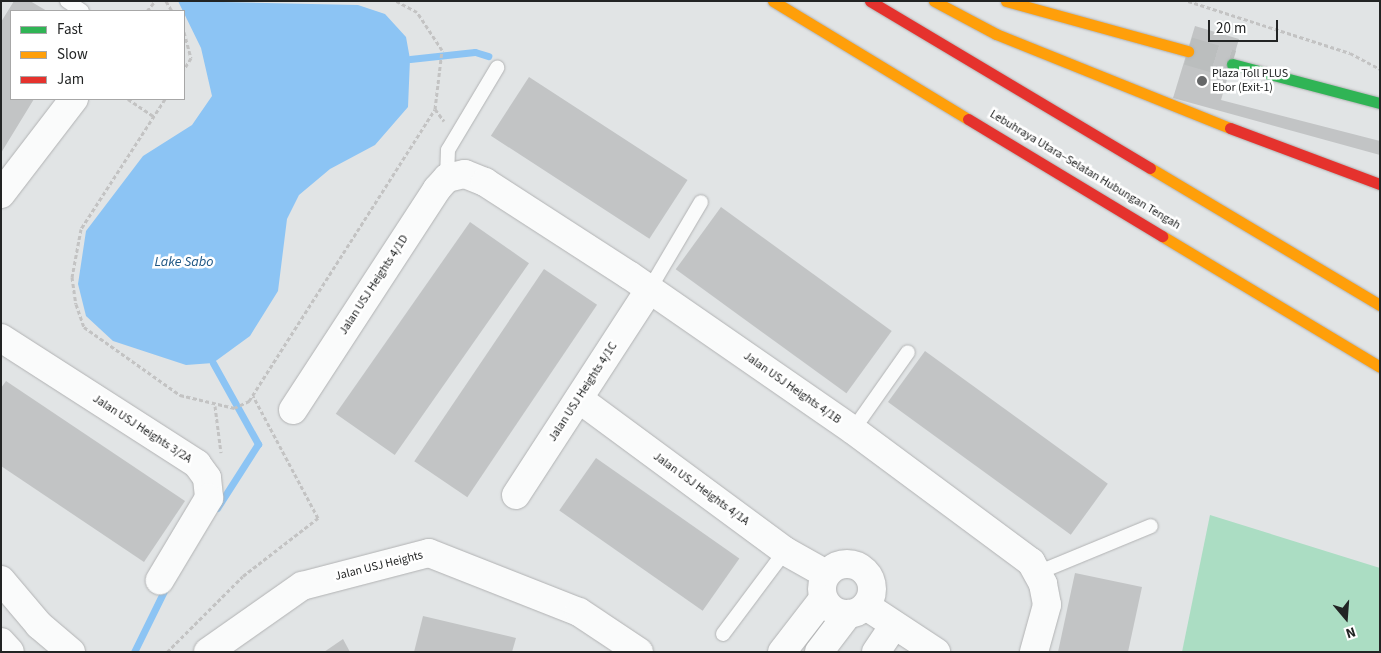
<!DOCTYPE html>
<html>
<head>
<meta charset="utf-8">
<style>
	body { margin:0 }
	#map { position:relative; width:1381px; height:653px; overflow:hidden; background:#e1e4e5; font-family:"Source Sans 3",sans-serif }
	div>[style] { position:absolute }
	.green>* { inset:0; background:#abddc3 }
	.water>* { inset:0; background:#8cc4f4 }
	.stream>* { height:7px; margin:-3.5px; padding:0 3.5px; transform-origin:3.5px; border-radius:3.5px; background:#8cc4f4 }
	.building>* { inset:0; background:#c2c4c5; transform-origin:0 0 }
	.highway-tunnel>* { height:28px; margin-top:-14px; transform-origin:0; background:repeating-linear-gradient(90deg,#bbbebe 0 28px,transparent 0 42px) }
	.path>* { height:3px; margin-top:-1.5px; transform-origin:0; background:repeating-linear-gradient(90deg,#c3c3c3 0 4px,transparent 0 6.5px) }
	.roads { filter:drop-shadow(0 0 1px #b1b2b3) drop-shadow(0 0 1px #b1b2b3) }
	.lane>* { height:14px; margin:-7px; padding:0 7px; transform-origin:7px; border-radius:7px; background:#fafbfb }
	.street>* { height:28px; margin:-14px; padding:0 14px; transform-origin:14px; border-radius:14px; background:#fafbfb }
	.street>.ring { margin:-14px; padding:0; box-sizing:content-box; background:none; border:28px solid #fafbfb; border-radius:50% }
	.fast>* { height:11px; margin:-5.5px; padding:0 5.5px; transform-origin:5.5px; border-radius:5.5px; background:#30b455 }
	.slow>* { height:11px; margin:-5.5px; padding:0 5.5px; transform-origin:5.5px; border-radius:5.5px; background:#ff9f0a }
	.jam>* { height:11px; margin:-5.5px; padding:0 5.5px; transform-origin:5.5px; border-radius:5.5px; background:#e5322d }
	.dots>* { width:14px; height:14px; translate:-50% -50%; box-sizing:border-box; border:2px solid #fff; border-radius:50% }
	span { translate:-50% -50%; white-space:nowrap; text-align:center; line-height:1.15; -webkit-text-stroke:5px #fff; paint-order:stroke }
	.poi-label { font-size:12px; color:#222424 }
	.left { translate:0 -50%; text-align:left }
	.street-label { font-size:12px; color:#222424 }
	.water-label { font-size:14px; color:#215885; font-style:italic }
	.frame { position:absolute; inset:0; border:2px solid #222424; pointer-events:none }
	.legend { position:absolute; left:10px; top:10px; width:175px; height:90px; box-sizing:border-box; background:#fff; border:1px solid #a7a7a7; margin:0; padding:6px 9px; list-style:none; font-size:15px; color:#222424 }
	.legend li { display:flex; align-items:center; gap:10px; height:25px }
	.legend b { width:25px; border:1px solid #a7a7a7 }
	.north { position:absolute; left:1321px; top:593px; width:50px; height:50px; -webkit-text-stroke:4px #fff; paint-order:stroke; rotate:162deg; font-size:14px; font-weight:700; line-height:20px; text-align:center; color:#222424 }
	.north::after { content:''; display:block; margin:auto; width:18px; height:22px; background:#222424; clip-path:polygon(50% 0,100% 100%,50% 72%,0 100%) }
	.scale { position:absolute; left:1208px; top:20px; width:70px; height:22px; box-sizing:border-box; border:2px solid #222424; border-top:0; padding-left:6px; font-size:15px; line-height:18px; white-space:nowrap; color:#222424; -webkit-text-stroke:4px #fff; paint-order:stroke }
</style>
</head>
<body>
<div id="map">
	<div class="green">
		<i style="clip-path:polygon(1210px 515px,1380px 568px,1380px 652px,1182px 652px)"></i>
	</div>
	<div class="water">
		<i style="clip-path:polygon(178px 1px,358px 5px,385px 14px,406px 37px,410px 59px,408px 107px,375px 145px,330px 169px,299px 195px,287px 219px,278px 291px,250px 336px,213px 363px,186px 365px,113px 341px,86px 316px,78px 284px,86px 231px,143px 156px,192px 125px,212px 96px,201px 48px)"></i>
	</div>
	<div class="stream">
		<i style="left:410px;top:59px;width:65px;rotate:-6.1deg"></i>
		<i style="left:475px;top:52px;width:14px;rotate:17deg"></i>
		<i style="left:213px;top:363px;width:93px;rotate:60.9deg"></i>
		<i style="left:258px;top:444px;width:76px;rotate:122.6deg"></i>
		<i style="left:134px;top:652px;width:72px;rotate:-63.8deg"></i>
	</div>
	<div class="building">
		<i style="clip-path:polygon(14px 1px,30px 1px,47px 11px,11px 11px,11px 99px,34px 99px,1px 153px,1px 22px)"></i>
		<i style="clip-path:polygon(1195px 26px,1239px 39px,1221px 100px,1380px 141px,1380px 155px,1173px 98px)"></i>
		<i style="left:529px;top:77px;width:189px;height:70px;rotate:33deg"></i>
		<i style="left:721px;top:207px;width:211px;height:77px;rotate:36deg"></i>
		<i style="left:470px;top:222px;width:72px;height:234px;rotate:35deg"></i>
		<i style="left:544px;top:269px;width:64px;height:232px;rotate:34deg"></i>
		<i style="left:925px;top:351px;width:226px;height:63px;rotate:36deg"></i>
		<i style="clip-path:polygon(6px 381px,185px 501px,144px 562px,1px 466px,1px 388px)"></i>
		<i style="left:596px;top:458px;width:175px;height:64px;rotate:35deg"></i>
		<i style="clip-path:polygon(1075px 573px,1142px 587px,1128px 652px,1058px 652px)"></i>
		<i style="clip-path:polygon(423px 616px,516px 638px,512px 652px,414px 652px)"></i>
		<i style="clip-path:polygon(343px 639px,350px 652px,324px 652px)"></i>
	</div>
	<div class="highway-tunnel">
		<i style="left:1188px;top:51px;width:46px;rotate:16.5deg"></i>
	</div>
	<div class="path">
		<i style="left:166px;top:1px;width:12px;rotate:59deg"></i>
		<i style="left:1188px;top:1px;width:170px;rotate:17.8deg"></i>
		<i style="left:1350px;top:53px;width:34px;rotate:28deg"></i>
		<i style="left:147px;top:11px;width:13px;rotate:-51deg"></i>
		<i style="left:184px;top:32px;width:27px;rotate:75deg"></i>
		<i style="left:191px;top:58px;width:13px;rotate:122deg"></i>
		<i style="left:128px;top:99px;width:30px;rotate:34deg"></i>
		<i style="left:165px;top:99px;width:155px;rotate:122.9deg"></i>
		<i style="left:81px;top:229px;width:49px;rotate:100.6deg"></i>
		<i style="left:72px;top:277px;width:27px;rotate:82deg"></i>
		<i style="left:76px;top:304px;width:24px;rotate:71deg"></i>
		<i style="left:84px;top:327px;width:118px;rotate:35.3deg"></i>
		<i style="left:180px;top:395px;width:56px;rotate:13.5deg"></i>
		<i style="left:234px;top:408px;width:17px;rotate:-25deg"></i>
		<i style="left:249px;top:401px;width:346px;rotate:-57.5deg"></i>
		<i style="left:435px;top:109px;width:59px;rotate:-83.2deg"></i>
		<i style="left:442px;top:50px;width:45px;rotate:-123.3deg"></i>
		<i style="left:417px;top:12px;width:24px;rotate:-152deg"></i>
		<i style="left:435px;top:109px;width:15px;rotate:53deg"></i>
		<i style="left:215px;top:406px;width:47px;rotate:82.7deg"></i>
		<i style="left:167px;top:652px;width:107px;rotate:-45deg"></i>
		<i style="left:243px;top:576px;width:95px;rotate:-37.7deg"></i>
		<i style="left:318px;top:518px;width:138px;rotate:-118deg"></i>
	</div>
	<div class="roads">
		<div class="lane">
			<i style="left:67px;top:1px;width:18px;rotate:34deg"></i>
			<i style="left:447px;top:178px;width:28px;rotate:-88deg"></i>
			<i style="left:448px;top:150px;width:96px;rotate:-59.1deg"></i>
			<i style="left:649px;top:290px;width:102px;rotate:-59.4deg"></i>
			<i style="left:853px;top:430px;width:95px;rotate:-54.8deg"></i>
			<i style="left:1037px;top:573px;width:123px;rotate:-22.4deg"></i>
			<i style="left:723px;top:634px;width:104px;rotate:-53.2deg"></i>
		</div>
		<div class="street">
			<i style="left:1px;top:194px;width:120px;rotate:-52.5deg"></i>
			<i style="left:1px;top:338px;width:233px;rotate:32.7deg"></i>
			<i style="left:197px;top:464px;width:17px;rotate:54deg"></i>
			<i style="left:207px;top:478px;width:20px;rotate:84deg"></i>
			<i style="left:209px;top:498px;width:96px;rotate:120.9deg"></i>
			<i style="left:579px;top:399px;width:256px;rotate:36.4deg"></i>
			<i style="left:785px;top:551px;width:47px;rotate:29.3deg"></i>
			<i style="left:293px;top:410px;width:264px;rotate:-56.9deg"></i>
			<i style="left:437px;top:189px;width:15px;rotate:-48deg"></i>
			<i style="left:447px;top:178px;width:18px;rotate:-13deg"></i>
			<i style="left:465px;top:174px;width:22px;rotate:22deg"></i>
			<i style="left:485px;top:182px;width:171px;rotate:32.9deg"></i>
			<i style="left:629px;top:275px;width:272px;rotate:34.7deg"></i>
			<i style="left:853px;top:430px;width:222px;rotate:36.6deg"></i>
			<i style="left:1031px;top:562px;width:25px;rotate:61deg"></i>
			<i style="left:1043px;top:584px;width:21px;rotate:79deg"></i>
			<i style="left:1047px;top:605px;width:49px;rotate:105.5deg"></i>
			<i style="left:516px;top:495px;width:244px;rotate:-57deg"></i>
			<i class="ring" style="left:822px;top:564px;width:22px;height:22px"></i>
			<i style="left:1px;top:580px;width:59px;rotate:49.8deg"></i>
			<i style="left:39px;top:625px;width:42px;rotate:40.2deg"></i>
			<i style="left:866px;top:606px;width:84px;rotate:33.3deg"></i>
			<i style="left:1px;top:642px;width:13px;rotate:48deg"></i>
			<i style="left:208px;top:652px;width:115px;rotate:-35.1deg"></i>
			<i style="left:302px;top:586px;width:131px;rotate:-14.6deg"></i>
			<i style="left:429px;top:553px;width:161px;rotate:21.5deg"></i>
			<i style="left:579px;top:612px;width:72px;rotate:33.7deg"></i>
			<i style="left:782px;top:652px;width:67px;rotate:-52.3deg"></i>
			<i style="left:819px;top:652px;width:48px;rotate:-52.7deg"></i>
			<i style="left:876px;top:652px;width:32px;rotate:-56deg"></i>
		</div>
		<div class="fast">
			<i style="left:1232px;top:64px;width:153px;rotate:14.8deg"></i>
		</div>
		<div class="slow">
			<i style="left:773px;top:1px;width:228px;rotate:31.2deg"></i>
			<i style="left:934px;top:1px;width:70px;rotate:28deg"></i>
			<i style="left:996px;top:34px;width:252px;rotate:21.9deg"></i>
			<i style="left:1006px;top:1px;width:189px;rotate:15.4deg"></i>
			<i style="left:1150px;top:168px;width:268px;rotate:30.8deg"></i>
			<i style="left:1162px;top:236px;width:254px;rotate:31deg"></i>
		</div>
		<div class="jam">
			<i style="left:870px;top:1px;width:326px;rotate:30.8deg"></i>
			<i style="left:968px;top:119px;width:227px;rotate:31.1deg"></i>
			<i style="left:1230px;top:128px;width:160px;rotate:20.5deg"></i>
		</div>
	</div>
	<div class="dots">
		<i style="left:1202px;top:81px;background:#656768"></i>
	</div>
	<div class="poi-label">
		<span class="left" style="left:1212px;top:81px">Plaza Toll PLUS<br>Ebor (Exit-1)</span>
	</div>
	<div class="street-label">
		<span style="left:1085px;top:170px;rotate:31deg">Lebuhraya Utara–Selatan Hubungan Tengah</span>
		<span style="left:374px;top:285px;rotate:-57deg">Jalan USJ Heights 4/1D</span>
		<span style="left:792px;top:388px;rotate:35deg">Jalan USJ Heights 4/1B</span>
		<span style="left:583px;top:392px;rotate:-57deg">Jalan USJ Heights 4/1C</span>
		<span style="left:142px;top:429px;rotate:33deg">Jalan USJ Heights 3/2A</span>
		<span style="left:701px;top:489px;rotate:36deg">Jalan USJ Heights 4/1A</span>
		<span style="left:379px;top:566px;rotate:-14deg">Jalan USJ Heights</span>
	</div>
	<div class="water-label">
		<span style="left:184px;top:262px">Lake Sabo</span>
	</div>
	<div class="frame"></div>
	<ul class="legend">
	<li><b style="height:6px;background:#30b455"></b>Fast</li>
	<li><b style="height:6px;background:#ff9f0a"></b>Slow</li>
	<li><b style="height:6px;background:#e5322d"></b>Jam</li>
	</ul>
	<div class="north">N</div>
	<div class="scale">20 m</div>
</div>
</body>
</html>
